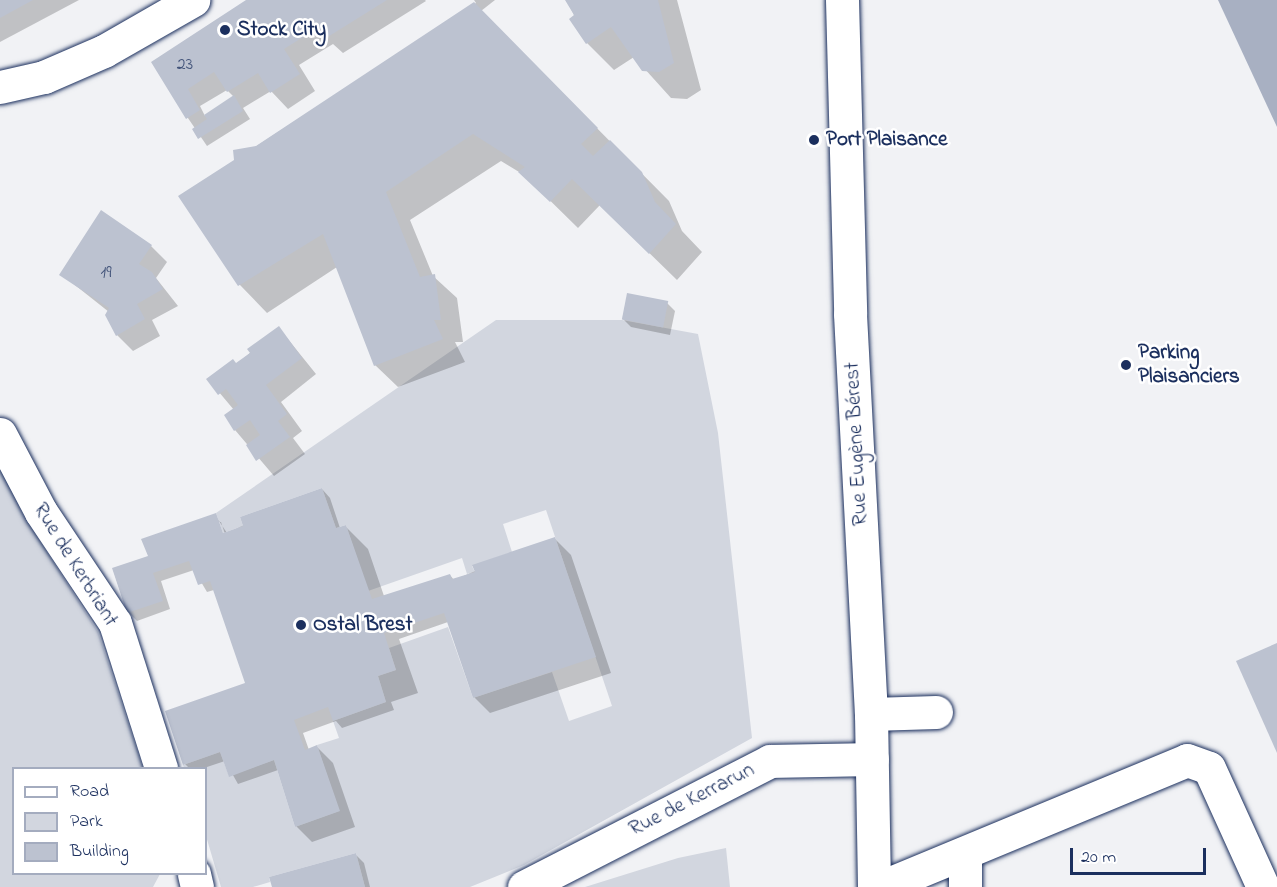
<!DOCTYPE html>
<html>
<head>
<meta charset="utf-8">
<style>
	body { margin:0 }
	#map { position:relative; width:1277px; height:887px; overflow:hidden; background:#f1f2f5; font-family:"Indie Flower",sans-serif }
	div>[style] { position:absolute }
	.green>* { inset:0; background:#d2d6df }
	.water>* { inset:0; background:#a8b0c2 }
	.shadow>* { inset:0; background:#0003 }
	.building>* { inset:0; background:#bcc2d0; transform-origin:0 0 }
	.roads { filter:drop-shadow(0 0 2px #1b2f5e) drop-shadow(0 0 2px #1b2f5e) }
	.minor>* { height:33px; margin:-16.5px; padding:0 16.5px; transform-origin:16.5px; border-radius:16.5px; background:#fff }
	.dots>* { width:16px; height:16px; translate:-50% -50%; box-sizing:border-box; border:3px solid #fff; border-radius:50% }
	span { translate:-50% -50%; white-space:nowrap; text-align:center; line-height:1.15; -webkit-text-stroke:5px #fff; paint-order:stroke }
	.number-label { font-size:18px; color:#43547a }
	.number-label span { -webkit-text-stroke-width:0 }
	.poi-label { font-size:21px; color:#1b2f5e; font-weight:700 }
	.left { translate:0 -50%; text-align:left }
	.street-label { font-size:21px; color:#1b2f5e }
	.legend { position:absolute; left:12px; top:767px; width:195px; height:108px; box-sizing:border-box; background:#fff; border:2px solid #a4acbf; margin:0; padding:8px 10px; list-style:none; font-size:18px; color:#1b2f5e }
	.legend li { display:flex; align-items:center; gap:12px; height:30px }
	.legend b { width:30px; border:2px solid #a4acbf }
	.scale { position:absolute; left:1070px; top:848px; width:136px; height:27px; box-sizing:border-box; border:3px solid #1b2f5e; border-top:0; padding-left:8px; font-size:18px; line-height:21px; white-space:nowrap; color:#1b2f5e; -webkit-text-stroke:4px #fff; paint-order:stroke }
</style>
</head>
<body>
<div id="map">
	<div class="green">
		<i style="clip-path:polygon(496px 320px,622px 320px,698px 334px,718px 433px,752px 738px,524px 865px,470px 887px,365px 887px,356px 853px,269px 877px,270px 882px,253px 887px,221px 887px,206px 836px,206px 768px,184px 768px,183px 765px,220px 752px,229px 776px,274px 760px,295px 827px,339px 811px,317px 745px,339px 738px,333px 721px,386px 702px,378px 676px,396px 670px,389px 648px,448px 627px,473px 698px,552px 672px,569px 721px,612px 706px,546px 510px,503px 524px,512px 552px,472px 566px,475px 572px,467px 574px,462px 558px,368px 591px,346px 525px,336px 528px,322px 488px,240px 517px,243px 526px,223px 533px,216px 513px)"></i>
		<i style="clip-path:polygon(0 467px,24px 516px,98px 632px,143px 768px,14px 768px,14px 874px,160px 874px,153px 887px,0 887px)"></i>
		<i style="clip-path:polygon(726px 848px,730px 887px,585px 887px,678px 858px)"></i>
	</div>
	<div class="water">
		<i style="clip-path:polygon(1218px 0,1277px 0,1277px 127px)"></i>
	</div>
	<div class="shadow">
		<i style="clip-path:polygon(0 0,79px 0,0 42px)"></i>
		<i style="clip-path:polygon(evenodd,250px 0,425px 0,426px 1px,343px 53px,333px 44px,299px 65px,315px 91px,288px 109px,271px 91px,243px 108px,250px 119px,207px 146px,175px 99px,250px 0,227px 90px,234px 97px,205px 116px,200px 106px,227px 90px)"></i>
		<i style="clip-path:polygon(474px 0,495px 0,481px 11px,669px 201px,682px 231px,702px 252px,677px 280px,600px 205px,578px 228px,524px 175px,501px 161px,410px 220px,433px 276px,457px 298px,463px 342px,455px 342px,465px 362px,398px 387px,375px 365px,337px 267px,267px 313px,240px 285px,180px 196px,476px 3px)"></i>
		<i style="clip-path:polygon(567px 0,677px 0,701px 90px,687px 99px,671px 98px,634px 57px,614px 70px,587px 43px)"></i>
		<i style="clip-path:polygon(151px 246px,167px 262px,156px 278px,178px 306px,152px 320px,160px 336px,133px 351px,117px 335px,109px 312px,61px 274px)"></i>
		<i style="clip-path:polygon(667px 303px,675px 311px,670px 335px,631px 327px,623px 319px)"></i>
		<i style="clip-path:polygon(279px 328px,316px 374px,281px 402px,302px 431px,293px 438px,305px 454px,274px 476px,235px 430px,234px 410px,208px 379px,236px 365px)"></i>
		<i style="clip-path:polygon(evenodd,322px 489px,330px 498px,340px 528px,345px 526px,368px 549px,384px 596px,450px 575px,454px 580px,554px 538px,571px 555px,611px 673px,490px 713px,474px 697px,448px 622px,399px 639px,418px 693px,391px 702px,394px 710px,342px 728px,336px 721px,303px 733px,309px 750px,317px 747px,333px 763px,355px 827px,312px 842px,296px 826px,278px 770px,238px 784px,225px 761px,204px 768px,189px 768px,185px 764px,249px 689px,214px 590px,207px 592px,194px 570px,161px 581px,170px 609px,137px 621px,129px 613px,114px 569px,150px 557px,215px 515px,227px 533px,322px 489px,217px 522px,221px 522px,227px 540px,224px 541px,217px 522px)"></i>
		<i style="clip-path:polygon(356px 855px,364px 863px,370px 887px,273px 887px)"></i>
	</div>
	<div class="building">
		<i style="clip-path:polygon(0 0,33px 0,0 18px)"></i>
		<i style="clip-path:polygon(246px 0,387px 0,326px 38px,319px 27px,284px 49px,300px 74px,270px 93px,258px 73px,227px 92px,214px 72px,188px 89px,200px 110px,186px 119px,151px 62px)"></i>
		<i style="clip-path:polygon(565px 0,658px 0,674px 63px,659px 72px,642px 71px,611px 27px,586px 44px,569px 19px,574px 15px)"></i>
		<i style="clip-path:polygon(474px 2px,598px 128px,581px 144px,593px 156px,610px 140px,642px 172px,655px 202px,676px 224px,649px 254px,572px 179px,550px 202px,518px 172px,525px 167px,473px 134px,386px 192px,420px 277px,435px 274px,441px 320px,434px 320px,443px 339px,374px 366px,323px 234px,238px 286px,178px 196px,234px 160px,233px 150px,256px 146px)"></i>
		<i style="clip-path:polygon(234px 95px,243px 111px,198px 139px,192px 129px,207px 119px,204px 115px)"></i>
		<i style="clip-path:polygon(101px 210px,152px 245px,139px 264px,152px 272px,163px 289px,137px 304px,145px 319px,116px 336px,105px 315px,109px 308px,59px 275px)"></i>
		<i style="left:627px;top:293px;width:42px;height:27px;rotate:11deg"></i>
		<i style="clip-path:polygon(279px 326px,302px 358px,266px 385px,287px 414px,278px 421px,290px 437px,256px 461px,246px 445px,260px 435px,250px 420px,234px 431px,224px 415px,238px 405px,226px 389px,218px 395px,206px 379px,233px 359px,236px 363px,250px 353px,247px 349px)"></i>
		<i style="clip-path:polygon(322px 488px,336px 528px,346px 525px,372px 599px,450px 574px,452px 579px,475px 572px,472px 565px,555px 537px,596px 657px,473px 698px,444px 613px,384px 633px,396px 670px,378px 676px,386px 702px,333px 721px,328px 707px,294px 720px,305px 750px,317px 745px,340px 811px,295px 827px,274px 760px,229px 777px,220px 752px,183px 765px,165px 711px,245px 683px,210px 581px,198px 585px,189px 561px,153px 573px,163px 601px,127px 613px,112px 568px,148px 556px,141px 539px,216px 513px,223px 533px,243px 526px,240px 517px)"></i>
		<i style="clip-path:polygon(1277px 643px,1277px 753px,1236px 661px)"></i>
		<i style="clip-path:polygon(356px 853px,365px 887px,272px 887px,269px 877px)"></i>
	</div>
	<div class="roads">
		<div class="minor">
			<i style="left:842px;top:0;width:314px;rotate:88.5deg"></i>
			<i style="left:850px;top:314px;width:401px;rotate:87deg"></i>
			<i style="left:871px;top:714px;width:173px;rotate:89deg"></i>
			<i style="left:0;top:87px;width:45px;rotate:-12.8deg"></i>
			<i style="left:44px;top:77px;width:65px;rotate:-23.4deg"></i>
			<i style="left:104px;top:51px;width:103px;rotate:-29.8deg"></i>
			<i style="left:0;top:434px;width:88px;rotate:62.3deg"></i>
			<i style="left:41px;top:512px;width:133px;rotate:56.3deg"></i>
			<i style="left:115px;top:623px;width:152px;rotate:72.4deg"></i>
			<i style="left:871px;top:714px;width:65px;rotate:-1.8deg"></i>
			<i style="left:194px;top:874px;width:13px;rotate:77deg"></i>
			<i style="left:524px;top:887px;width:276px;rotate:-27.1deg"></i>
			<i style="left:770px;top:761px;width:102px;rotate:-1.1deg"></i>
			<i style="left:881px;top:887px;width:331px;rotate:-22.5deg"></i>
			<i style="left:1187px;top:760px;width:23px;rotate:20deg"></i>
			<i style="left:1209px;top:768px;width:131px;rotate:65.6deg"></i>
			<i style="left:965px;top:887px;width:33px;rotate:-90deg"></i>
		</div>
	</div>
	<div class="dots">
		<i style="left:225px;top:30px;background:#1b2f5e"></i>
		<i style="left:814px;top:140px;background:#1b2f5e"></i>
		<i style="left:1126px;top:365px;background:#1b2f5e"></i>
		<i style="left:301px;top:625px;background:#1b2f5e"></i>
	</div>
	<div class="number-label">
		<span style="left:185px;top:65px">23</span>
		<span style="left:106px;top:273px">19</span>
	</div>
	<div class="poi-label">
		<span class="left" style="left:237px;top:30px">Stock City</span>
		<span class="left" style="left:826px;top:140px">Port Plaisance</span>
		<span class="left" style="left:1138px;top:365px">Parking<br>Plaisanciers</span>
		<span class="left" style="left:313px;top:625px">Ostal Brest</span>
	</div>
	<div class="street-label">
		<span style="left:857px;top:444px;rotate:-93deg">Rue Eugène Bérest</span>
		<span style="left:75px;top:565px;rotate:58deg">Rue de Kerbriant</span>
		<span style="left:692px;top:800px;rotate:-27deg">Rue de Kerrarun</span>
	</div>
	<ul class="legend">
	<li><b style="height:8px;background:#fff"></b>Road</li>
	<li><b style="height:16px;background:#d2d6df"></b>Park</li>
	<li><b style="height:16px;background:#bcc2d0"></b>Building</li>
	</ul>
	<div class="scale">20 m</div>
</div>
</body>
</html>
